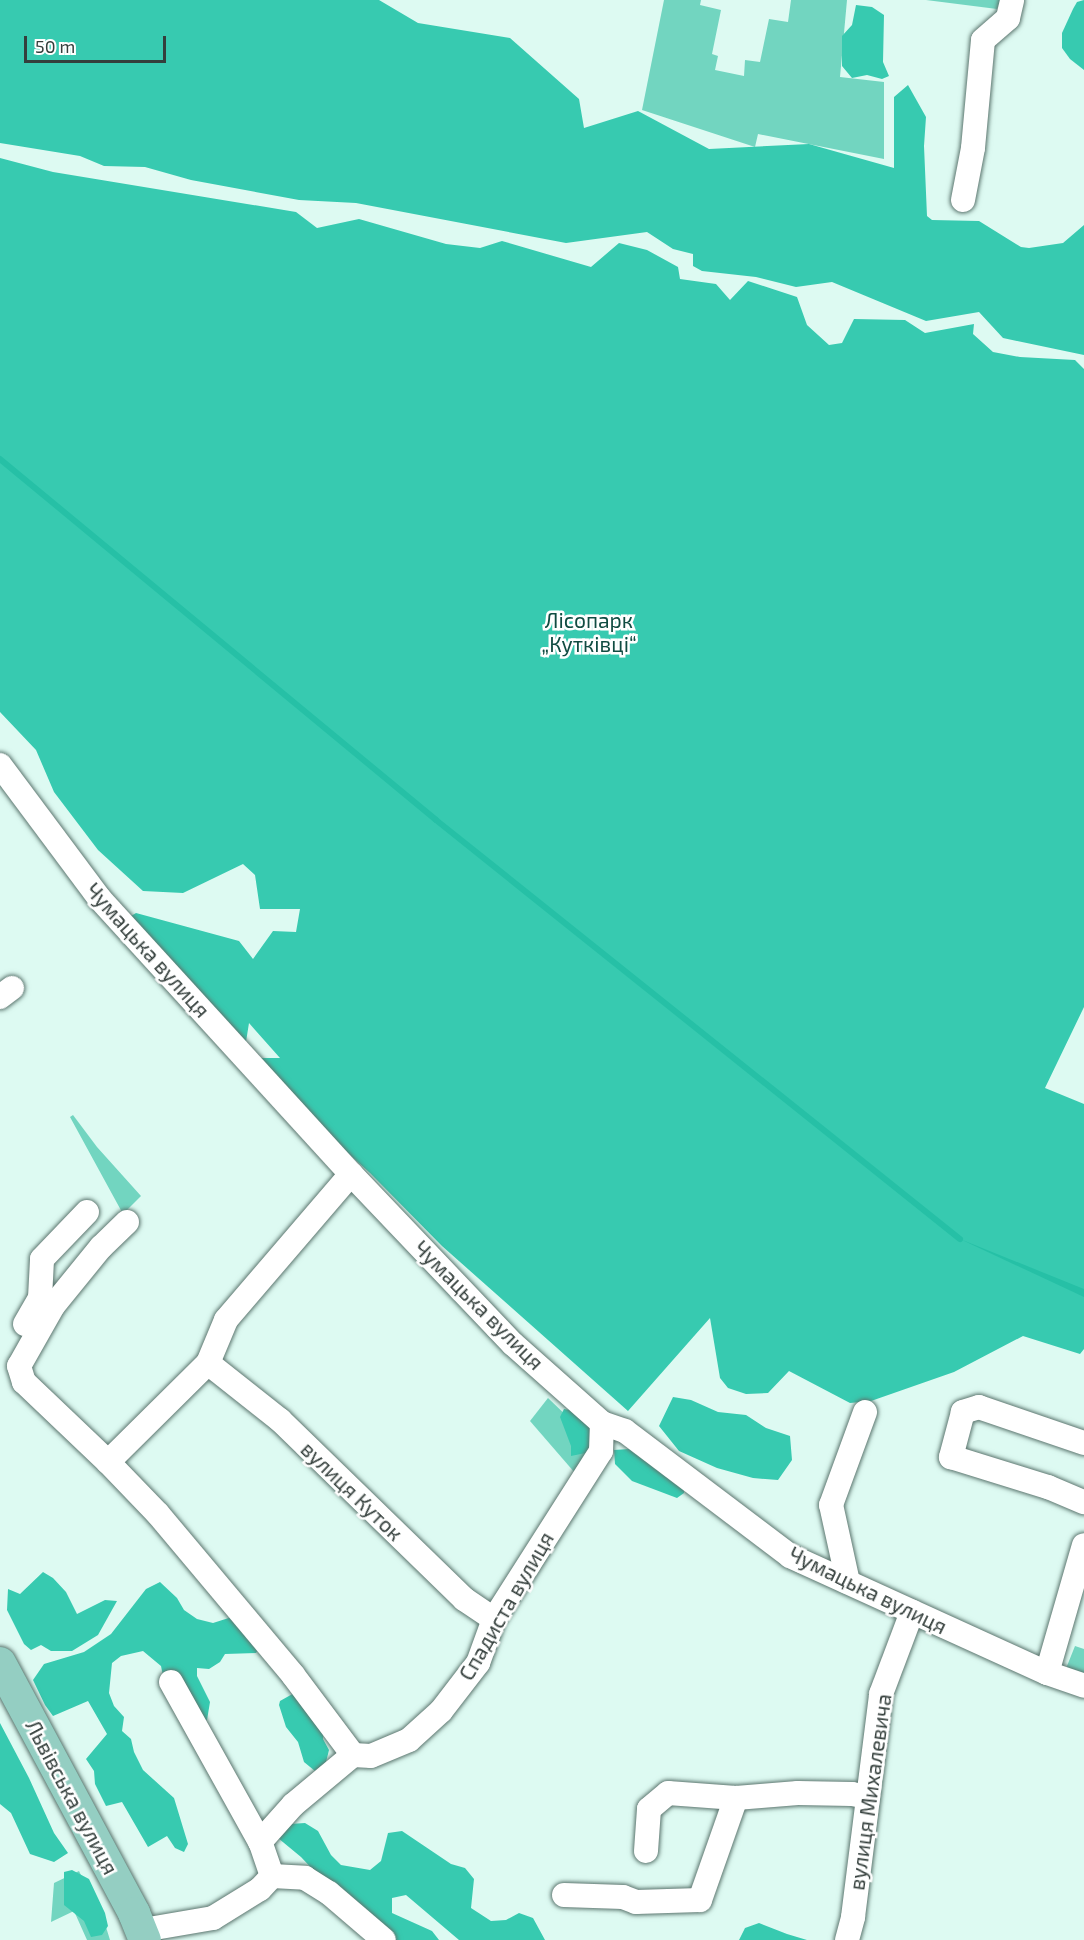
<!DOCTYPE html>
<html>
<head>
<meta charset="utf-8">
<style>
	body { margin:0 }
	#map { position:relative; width:1084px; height:1940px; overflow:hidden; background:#ddfaf2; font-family:"Exo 2",sans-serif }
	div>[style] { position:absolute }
	.green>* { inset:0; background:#72d5c0 }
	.forest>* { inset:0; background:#37cab0 }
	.water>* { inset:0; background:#26c0a6 }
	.stream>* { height:6px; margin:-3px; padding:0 3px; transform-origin:3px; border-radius:3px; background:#26c0a6 }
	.roads { filter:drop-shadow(0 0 2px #5c766f) drop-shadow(0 0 2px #5c766f) }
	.minor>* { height:24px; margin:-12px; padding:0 12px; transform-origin:12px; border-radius:12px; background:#fff }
	.major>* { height:32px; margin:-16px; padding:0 16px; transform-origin:16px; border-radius:16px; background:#94cec2 }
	span { translate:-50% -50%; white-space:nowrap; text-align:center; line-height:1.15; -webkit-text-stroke:5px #fff; paint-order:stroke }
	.park-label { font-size:21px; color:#104c42 }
	.street-label { font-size:21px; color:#343f3c }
	.scale { position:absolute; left:24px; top:36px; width:142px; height:27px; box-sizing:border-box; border:3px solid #343f3c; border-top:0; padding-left:8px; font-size:18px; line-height:21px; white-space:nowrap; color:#343f3c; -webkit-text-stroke:4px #fff; paint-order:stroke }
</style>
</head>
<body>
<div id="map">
	<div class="green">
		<i style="clip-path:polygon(664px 0,701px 0,700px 5px,721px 10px,712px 54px,718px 56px,715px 70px,744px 76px,745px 60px,760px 62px,769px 19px,788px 22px,791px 0,847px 0,840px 77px,884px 82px,884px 159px,758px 134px,755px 147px,642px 110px)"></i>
		<i style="clip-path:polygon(926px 0,1001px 0,997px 9px)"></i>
		<i style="clip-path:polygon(73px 1115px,97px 1147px,141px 1196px,123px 1214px,70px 1117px)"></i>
		<i style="clip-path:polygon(548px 1398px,596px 1444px,575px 1473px,530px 1421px)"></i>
		<i style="clip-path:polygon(1075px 1646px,1084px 1649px,1084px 1678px,1065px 1671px)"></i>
		<i style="clip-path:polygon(79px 1871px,106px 1927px,110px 1940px,87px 1940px,74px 1911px,51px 1922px,54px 1883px)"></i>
	</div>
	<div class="forest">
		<i style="clip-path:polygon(0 0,379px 0,418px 23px,510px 38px,579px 99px,584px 128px,638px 111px,709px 149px,809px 144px,894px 168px,894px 97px,908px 85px,926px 117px,924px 146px,927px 216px,932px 220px,979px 221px,1021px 247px,1029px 248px,1063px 243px,1084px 225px,1084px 355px,1003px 338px,979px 312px,926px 321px,832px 282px,796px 287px,756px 277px,702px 271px,693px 266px,693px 254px,673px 249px,647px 232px,566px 243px,356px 203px,299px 200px,191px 180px,145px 167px,104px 166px,80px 156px,0 143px)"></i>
		<i style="clip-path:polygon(1084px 0,1084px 70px,1070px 59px,1062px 48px,1062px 33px,1073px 9px,1077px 2px)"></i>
		<i style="clip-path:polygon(856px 5px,872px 7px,884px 15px,883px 62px,889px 76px,882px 79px,867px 75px,852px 78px,842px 66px,842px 36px,852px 25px)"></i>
		<i style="clip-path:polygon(0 158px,53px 172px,296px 212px,317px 228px,359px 219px,446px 244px,480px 248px,502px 241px,591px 267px,619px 243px,647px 250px,678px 267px,680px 279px,716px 284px,730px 300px,748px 281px,797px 297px,807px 325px,829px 345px,842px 343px,854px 319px,905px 320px,925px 333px,974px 324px,973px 334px,993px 352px,1020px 357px,1075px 360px,1084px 369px,1084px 1007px,1045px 1088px,1084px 1104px,1084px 1349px,1080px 1354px,1023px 1336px,954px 1372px,871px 1401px,850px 1403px,789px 1371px,768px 1393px,746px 1394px,728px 1388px,720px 1378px,710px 1318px,628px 1411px,442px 1246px,370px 1173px,291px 1102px,255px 1058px,280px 1058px,249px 1023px,245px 1048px,126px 919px,136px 913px,239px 941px,253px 959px,273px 931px,296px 932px,300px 909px,260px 909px,255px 875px,243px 864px,183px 893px,143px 891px,98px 850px,54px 792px,36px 750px,0 712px)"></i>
		<i style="clip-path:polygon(673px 1397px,691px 1400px,718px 1412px,746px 1415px,766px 1428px,790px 1436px,792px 1460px,778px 1480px,753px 1478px,717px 1468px,679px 1451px,659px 1426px)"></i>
		<i style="clip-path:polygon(564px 1409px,581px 1412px,595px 1434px,595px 1451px,571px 1456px,571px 1446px,560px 1417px)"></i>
		<i style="clip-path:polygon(629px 1449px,646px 1452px,684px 1485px,684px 1493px,677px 1498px,632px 1481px,615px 1464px,614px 1450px)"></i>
		<i style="clip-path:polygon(43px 1572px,53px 1578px,66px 1592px,77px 1614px,105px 1600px,117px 1601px,98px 1635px,72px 1651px,51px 1651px,41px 1645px,31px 1650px,24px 1644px,7px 1610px,8px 1589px,20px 1594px)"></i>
		<i style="clip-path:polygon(160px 1582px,177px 1598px,184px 1610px,197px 1619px,213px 1623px,235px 1616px,261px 1645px,256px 1653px,225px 1654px,220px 1662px,209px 1669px,197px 1668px,197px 1676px,210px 1702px,207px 1720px,197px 1722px,165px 1685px,161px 1666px,143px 1651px,121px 1656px,112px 1663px,109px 1693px,114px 1706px,124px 1717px,122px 1731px,131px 1739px,134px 1752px,143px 1770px,174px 1798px,188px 1844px,184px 1852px,175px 1848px,167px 1836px,148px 1847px,122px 1802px,106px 1806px,95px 1784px,94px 1771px,86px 1759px,107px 1734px,88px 1701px,53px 1716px,45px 1705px,33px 1680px,44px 1664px,84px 1652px,111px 1634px,146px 1589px)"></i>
		<i style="clip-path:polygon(296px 1692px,324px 1726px,323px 1739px,329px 1750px,326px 1762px,315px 1771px,304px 1762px,298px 1742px,286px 1727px,279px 1705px,280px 1701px)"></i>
		<i style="clip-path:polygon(0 1723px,29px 1778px,54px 1833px,68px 1853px,54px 1862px,30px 1854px,11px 1813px,0 1804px)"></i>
		<i style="clip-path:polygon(305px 1823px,318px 1831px,331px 1855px,341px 1865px,370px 1870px,381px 1861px,388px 1833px,402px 1831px,451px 1864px,465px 1868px,474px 1879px,471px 1908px,491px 1921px,506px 1920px,519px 1913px,533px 1918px,545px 1940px,459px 1940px,406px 1895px,392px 1898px,392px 1913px,432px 1931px,439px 1940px,379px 1940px,301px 1857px,278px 1838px,290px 1824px)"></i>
		<i style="clip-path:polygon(72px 1870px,89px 1879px,105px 1913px,108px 1926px,102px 1935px,91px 1937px,84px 1921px,64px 1905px,64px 1872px)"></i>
		<i style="clip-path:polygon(759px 1923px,787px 1934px,807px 1940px,739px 1940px,745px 1928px)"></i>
	</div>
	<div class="water">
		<i style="clip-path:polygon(960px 1239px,1084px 1289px,1084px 1297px)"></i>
	</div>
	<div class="stream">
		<i style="left:0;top:459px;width:566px;rotate:39.62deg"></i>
		<i style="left:436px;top:820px;width:671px;rotate:38.65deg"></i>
	</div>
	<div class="roads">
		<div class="minor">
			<i style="left:963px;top:200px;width:53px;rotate:-79.1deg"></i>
			<i style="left:973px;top:148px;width:108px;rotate:-84.7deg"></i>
			<i style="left:983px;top:40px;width:33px;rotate:-41deg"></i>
			<i style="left:1008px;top:18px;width:18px;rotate:-77deg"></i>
			<i style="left:0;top:765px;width:166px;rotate:53.3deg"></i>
			<i style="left:99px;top:898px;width:374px;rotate:47.6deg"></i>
			<i style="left:351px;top:1174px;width:235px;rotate:46.4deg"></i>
			<i style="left:513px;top:1344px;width:119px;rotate:41.6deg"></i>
			<i style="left:602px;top:1423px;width:24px;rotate:19deg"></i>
			<i style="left:625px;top:1431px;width:207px;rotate:37.1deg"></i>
			<i style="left:790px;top:1556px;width:282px;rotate:24.5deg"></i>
			<i style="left:1047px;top:1673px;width:39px;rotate:19deg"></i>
			<i style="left:0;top:997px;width:15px;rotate:-37deg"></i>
			<i style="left:351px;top:1174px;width:192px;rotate:130.6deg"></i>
			<i style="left:226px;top:1320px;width:47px;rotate:112.7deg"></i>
			<i style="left:208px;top:1363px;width:92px;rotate:38.4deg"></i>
			<i style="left:280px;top:1420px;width:257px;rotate:44.2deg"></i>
			<i style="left:464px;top:1599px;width:36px;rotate:34deg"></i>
			<i style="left:127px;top:1222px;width:36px;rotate:136deg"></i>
			<i style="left:101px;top:1247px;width:76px;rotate:129.1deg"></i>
			<i style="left:53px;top:1306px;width:69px;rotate:119.5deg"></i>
			<i style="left:19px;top:1366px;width:17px;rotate:73deg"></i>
			<i style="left:24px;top:1382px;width:116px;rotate:43.6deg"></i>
			<i style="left:108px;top:1462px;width:141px;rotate:-44.7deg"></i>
			<i style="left:25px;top:1324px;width:30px;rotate:-60deg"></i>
			<i style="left:40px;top:1298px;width:39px;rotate:-87deg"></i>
			<i style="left:42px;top:1259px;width:65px;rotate:-46.2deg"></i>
			<i style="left:1084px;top:1443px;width:111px;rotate:-161.1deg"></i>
			<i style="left:979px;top:1407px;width:17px;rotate:163deg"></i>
			<i style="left:963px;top:1412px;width:47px;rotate:104.9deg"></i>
			<i style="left:951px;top:1457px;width:102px;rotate:17.2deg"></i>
			<i style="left:1048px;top:1487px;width:39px;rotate:23deg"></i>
			<i style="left:108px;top:1462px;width:72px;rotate:46.1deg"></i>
			<i style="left:158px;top:1514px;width:210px;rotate:50deg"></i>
			<i style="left:293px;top:1675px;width:100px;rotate:53.1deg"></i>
			<i style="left:848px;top:1582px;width:79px;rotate:-102.4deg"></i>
			<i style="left:831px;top:1505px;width:99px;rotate:-69.9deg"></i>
			<i style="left:1047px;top:1673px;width:133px;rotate:-73.9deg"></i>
			<i style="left:171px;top:1682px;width:183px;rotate:60.9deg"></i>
			<i style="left:646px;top:1851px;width:42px;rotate:-85.9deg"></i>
			<i style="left:649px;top:1809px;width:25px;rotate:-40deg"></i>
			<i style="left:668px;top:1793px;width:68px;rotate:4.2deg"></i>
			<i style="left:736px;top:1798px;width:62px;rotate:-4.6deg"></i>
			<i style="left:798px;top:1793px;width:54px;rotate:1.1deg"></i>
			<i style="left:852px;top:1794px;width:16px;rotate:11deg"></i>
			<i style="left:272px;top:1876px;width:33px;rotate:3deg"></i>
			<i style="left:305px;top:1878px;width:28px;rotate:32deg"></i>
			<i style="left:329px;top:1893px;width:72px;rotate:40.5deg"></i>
			<i style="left:564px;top:1895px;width:59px;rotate:1.9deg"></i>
			<i style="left:623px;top:1897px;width:14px;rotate:21deg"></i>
			<i style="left:636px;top:1902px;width:64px;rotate:-1.8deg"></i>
			<i style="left:700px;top:1900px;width:108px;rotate:-70.6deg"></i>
			<i style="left:143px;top:1930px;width:71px;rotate:-9.7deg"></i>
			<i style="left:213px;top:1918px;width:55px;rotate:-31.7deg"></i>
			<i style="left:260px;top:1889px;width:18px;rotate:-47deg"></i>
			<i style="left:272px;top:1876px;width:36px;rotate:-109deg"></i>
			<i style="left:260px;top:1842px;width:50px;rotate:-48.3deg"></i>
			<i style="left:293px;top:1805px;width:78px;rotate:-39.8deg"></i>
			<i style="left:353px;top:1755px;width:18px;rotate:3deg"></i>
			<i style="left:371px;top:1756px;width:41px;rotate:-22.8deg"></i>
			<i style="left:409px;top:1740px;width:43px;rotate:-42.2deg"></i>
			<i style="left:441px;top:1711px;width:61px;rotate:-52.4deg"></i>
			<i style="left:478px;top:1663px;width:47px;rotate:-70deg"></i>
			<i style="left:494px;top:1619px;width:199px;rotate:-57.5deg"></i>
			<i style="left:601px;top:1451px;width:28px;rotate:-88deg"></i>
			<i style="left:847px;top:1940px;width:24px;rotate:-75deg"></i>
			<i style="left:853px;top:1917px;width:225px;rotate:-82.8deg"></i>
			<i style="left:881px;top:1694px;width:88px;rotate:-69.3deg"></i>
		</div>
		<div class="major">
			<i style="left:0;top:1663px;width:284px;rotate:61.8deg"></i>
			<i style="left:134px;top:1913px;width:29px;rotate:68deg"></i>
		</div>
	</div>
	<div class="park-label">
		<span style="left:589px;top:632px">Лісопарк<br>„Кутківці“</span>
	</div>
	<div class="street-label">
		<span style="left:148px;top:950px;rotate:48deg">Чумацька вулиця</span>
		<span style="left:479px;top:1305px;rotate:45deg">Чумацька вулиця</span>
		<span style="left:352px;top:1491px;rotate:44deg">вулиця Куток</span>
		<span style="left:868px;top:1590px;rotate:26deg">Чумацька вулиця</span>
		<span style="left:506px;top:1606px;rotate:-60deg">Спадиста вулиця</span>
		<span style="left:870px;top:1792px;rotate:-82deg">вулиця Михалевича</span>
		<span style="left:72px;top:1797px;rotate:62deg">Львівська вулиця</span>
	</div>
	<div class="scale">50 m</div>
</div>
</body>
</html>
